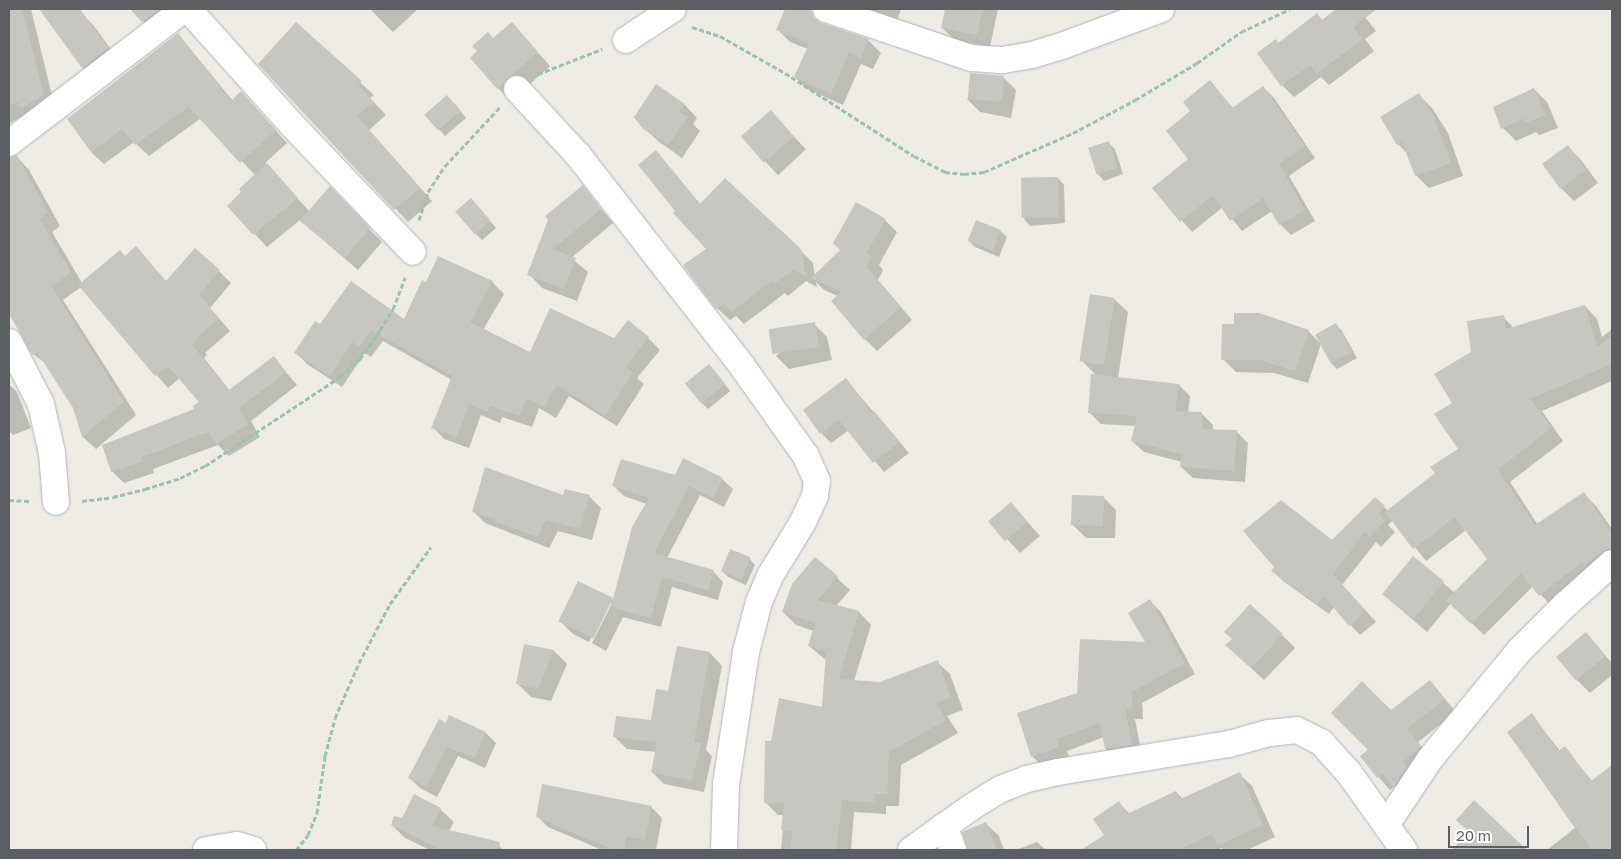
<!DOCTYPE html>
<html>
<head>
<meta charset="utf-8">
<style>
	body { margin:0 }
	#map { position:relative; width:1621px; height:859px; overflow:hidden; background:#edebe3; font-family:"Golos Text",sans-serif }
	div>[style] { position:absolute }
	.shadow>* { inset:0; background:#0003; transform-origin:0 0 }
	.building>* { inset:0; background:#c8c6c0; transform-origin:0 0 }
	.path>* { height:3px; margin-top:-1.5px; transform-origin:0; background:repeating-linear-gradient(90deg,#99c5a7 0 5px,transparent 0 7.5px) }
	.roads { filter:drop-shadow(0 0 1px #b3b5ba) drop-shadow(0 0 1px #b3b5ba) }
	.street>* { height:26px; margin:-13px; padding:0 13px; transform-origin:13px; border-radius:13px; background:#fff }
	span { translate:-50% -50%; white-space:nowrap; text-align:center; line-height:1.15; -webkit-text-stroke:4px #fff; paint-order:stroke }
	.frame { position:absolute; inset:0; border:10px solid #5b5e63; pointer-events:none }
	.scale { position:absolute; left:1448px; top:826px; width:81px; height:22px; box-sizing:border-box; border:2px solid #5b5e63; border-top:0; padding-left:6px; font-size:15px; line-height:18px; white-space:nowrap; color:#5b5e63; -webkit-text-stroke:4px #fff; paint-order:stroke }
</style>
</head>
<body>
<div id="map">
	<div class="shadow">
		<i style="clip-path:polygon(9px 9px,31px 9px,55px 108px,29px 114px,9px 123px)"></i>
		<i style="clip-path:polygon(132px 9px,161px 9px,172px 23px,156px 34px)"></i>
		<i style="clip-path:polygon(370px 9px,418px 9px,393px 32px)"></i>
		<i style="clip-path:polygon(851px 9px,901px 9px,896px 25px)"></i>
		<i style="clip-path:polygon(946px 9px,998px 9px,990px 47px,956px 41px,942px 28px)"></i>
		<i style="clip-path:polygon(1338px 9px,1358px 9px,1361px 12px,1376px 31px,1365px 39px,1374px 51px,1329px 85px,1321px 77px,1294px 97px,1282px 85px,1323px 21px)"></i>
		<i style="clip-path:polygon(786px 10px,869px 41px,881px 53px,873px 69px,861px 64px,843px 105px,807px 89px,795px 77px,808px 49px,790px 42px,778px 30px)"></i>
		<i style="clip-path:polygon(81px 13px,94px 26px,120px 62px,96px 81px,83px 68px,56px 31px)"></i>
		<i style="clip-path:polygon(512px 23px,550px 66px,511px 101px,498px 88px,494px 39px)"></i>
		<i style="clip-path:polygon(296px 24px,374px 95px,370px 98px,386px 115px,369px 130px,432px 201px,408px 222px,260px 64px)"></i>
		<i style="clip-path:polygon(178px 34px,233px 101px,241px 93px,287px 143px,265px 163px,310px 212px,342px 201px,382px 242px,358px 270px,300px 220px,267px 247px,228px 206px,243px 192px,255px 175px,201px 118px,149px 156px,134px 142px,104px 164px,91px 152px)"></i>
		<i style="clip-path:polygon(1003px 77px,1016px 90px,1011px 118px,980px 112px,967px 99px)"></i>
		<i style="clip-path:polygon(1210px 82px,1234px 109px,1263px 87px,1274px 98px,1315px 158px,1289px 176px,1315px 221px,1291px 235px,1280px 224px,1272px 211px,1242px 231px,1223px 207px,1192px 232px,1154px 188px,1190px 159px,1192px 111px)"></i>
		<i style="clip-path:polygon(1534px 89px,1547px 102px,1558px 128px,1539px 135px,1536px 132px,1516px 141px,1503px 128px)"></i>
		<i style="clip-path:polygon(1419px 95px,1432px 108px,1448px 133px,1463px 176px,1429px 188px,1416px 175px,1408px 154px,1398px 144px)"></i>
		<i style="clip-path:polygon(454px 103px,466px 118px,445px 136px,426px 114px)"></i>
		<i style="clip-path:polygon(684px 104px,697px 118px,693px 124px,700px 131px,682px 158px,658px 141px,644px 128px)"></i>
		<i style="left:771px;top:112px;width:51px;height:38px;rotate:47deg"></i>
		<i style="clip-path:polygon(1108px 143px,1115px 149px,1123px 174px,1104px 181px,1098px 174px)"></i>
		<i style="clip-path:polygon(1568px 147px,1581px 160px,1598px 183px,1574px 201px,1561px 188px)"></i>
		<i style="clip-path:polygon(656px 152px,701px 205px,800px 250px,813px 263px,815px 276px,885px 220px,897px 232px,879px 265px,883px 270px,878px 280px,912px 320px,877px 351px,865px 339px,838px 296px,824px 290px,816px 282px,817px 287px,806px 281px,788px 296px,785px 293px,744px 324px,736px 316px,730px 320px,717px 308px,708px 250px,677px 211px)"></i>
		<i style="clip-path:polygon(17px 157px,29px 170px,60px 226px,52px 232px,82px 283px,125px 257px,136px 248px,167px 282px,196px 249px,231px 283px,210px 308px,230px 331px,205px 353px,207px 355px,204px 358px,230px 391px,273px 357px,297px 385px,251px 421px,260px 437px,229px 456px,218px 445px,153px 469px,154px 473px,124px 483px,112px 471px,196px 409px,201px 402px,180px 378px,168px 388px,81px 287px,63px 300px,136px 415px,96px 449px,83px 437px,74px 407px,48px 365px,33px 354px,9px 314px,9px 158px)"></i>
		<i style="clip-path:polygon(1058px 178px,1064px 185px,1065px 223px,1030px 226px,1024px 219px)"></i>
		<i style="clip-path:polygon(582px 187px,613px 223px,571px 258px,588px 272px,577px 301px,542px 288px,529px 274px)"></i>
		<i style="clip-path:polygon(477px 206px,496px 228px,482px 240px,476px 234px)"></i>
		<i style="clip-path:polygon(1000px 231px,1007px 237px,999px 257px,975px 247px,969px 241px)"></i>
		<i style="clip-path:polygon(492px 282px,504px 294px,483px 330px,530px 353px,614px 339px,648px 338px,660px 350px,637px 378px,644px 384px,617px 426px,569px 396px,556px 418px,539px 408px,532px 427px,502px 417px,500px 423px,481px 415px,469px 448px,444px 439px,433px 427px,452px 380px,383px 341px,371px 357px,365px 353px,342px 387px,307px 364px,296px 352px,320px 326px,405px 321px,426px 284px)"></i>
		<i style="clip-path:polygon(1114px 299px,1128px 312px,1118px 378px,1179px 385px,1190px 396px,1188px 413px,1202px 414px,1213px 425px,1213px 430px,1236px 431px,1248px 443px,1245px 482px,1193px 478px,1181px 467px,1182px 462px,1144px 452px,1132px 441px,1136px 426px,1101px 424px,1090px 413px,1097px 376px,1082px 361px)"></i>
		<i style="clip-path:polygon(1585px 306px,1597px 319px,1602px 337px,1612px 329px,1612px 381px,1542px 411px,1563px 441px,1510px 482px,1538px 525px,1584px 494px,1596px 506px,1612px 529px,1612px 566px,1553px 608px,1533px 586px,1484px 635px,1451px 603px,1427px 632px,1384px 595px,1414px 558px,1455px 593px,1489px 559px,1466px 530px,1426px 561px,1393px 520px,1388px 525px,1395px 532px,1381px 547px,1376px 542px,1342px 585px,1376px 622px,1360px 635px,1334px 607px,1329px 614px,1283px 581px,1273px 571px,1332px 541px,1375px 498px,1388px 511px,1436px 474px,1460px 449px,1453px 403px,1473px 352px,1503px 317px,1514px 328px)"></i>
		<i style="clip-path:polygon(814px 324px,827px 337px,832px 360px,789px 369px,776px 356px)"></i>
		<i style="clip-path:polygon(1336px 325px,1342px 331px,1357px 358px,1337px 369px,1331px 363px,1321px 344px,1308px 383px,1274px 373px,1236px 372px,1223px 359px,1308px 331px,1320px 343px)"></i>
		<i style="clip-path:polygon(715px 372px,730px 391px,708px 409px,702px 403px)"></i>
		<i style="clip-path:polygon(846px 380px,909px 453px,884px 472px,849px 430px,831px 443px,821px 433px)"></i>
		<i style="clip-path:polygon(11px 386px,17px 392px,31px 428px,13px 435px,9px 431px,9px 387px)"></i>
		<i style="clip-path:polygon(675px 477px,722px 479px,733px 489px,724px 507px,700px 495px,667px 558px,713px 571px,723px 582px,718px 600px,672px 587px,661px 627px,623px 617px,606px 651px,592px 643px,612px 603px,609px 603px,589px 642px,573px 634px,560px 621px,579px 583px,614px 601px,647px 504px,624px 496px,614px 486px)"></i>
		<i style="clip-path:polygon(564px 496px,589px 496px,601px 508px,592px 540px,558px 531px,549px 548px,485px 523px,473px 511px)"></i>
		<i style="clip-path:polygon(1103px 497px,1116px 510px,1115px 538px,1086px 538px,1073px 525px)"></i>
		<i style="clip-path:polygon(1014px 507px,1040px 536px,1020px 553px,990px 521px)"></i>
		<i style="clip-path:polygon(749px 558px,755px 565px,746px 585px,728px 577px,722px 571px)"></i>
		<i style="clip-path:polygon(815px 558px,850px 590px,836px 606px,859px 612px,871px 625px,854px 681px,880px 683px,937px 662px,950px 674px,963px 710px,947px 716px,958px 733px,901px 765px,899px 806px,886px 806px,886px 814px,854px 812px,851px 850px,781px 850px,784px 815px,778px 815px,766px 803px,772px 743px,823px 708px,826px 660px,809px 646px,814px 631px,796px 625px,783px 612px)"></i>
		<i style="clip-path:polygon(1150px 601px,1161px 612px,1195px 674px,1142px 703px,1143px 719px,1135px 719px,1142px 756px,1117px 760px,1106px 749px,1104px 737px,1067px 751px,1070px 758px,1043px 767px,1032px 756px,1078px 694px,1148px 643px)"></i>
		<i style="clip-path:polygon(1586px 634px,1612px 663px,1612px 675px,1590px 693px,1577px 680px)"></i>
		<i style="clip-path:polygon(1282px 635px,1295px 648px,1264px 680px,1240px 658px,1233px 639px)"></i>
		<i style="clip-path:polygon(525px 645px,554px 651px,567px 664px,551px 701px,531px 697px,518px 684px)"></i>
		<i style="clip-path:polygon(710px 653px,722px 666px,706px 750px,712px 756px,704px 792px,664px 784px,652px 772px,656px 752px,627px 749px,615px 737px,652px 721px,669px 693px)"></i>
		<i style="clip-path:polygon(1430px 681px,1456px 712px,1418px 742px,1432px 759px,1407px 798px,1395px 786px,1390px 790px,1361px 757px)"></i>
		<i style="clip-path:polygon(1532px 715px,1560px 751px,1565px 748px,1592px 781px,1608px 769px,1612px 773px,1612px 850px,1547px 850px,1575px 828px,1508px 732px)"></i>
		<i style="clip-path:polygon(446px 724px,486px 733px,496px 743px,485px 768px,458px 756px,437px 797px,420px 788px,410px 778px)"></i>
		<i style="clip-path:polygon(1239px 774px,1252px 786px,1275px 837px,1247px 850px,1224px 850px,1222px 848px,1216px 850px,1088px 850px,1100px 844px,1106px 835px,1119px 803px,1130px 814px,1176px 792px,1183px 799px)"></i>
		<i style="clip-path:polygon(1474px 802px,1525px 850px,1454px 850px,1469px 832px)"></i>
		<i style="clip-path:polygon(651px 807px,662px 818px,656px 850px,602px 850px,548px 827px,537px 816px)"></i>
		<i style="clip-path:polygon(440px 809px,454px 822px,449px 831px,495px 842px,503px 850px,430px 850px,405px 838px,392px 825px)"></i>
		<i style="clip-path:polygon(986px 824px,999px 836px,1004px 850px,968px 850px,968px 844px)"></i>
		<i style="clip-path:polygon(1037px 842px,1046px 850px,1016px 850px)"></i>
	</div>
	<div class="building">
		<i style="clip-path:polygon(9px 9px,22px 9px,44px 95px,21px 108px,18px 102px,9px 106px)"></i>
		<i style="clip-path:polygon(39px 9px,80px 9px,108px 48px,82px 68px)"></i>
		<i style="clip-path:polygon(130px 9px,159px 9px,142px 22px)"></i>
		<i style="clip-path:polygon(785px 9px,811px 9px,814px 18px,821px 23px,869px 39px,861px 58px,849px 53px,831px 94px,794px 77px,809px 44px,776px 30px)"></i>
		<i style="clip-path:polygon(945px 9px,983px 9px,977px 35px,941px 28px)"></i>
		<i style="clip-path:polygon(1336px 9px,1377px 9px,1353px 27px,1363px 39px,1316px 74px,1310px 65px,1281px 86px,1257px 53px,1276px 39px,1278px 43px,1317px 13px,1322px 20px)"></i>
		<i style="clip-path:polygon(296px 22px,362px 81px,358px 85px,374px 102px,357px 116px,420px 188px,394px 210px,258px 64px)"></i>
		<i style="clip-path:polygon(512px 22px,538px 52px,497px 89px,470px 58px,477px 51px,472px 46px,488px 32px,493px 38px)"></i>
		<i style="clip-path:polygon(178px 33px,231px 101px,241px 91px,276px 130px,240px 163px,189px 107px,135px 145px,122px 129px,91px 152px,67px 119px)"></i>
		<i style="left:970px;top:73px;width:34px;height:26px;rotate:5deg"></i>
		<i style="clip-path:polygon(1210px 80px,1232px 108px,1263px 86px,1305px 146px,1279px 164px,1305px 210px,1279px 225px,1263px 198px,1230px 221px,1213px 195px,1180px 222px,1152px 188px,1188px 159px,1166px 131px,1190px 111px,1183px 102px)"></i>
		<i style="clip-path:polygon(656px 84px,685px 104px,679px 112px,688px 117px,668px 145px,643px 129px,634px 117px)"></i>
		<i style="clip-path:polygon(1534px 88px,1545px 115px,1525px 123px,1523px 119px,1501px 129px,1493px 107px)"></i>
		<i style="clip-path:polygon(1419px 93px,1435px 119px,1451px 163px,1415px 176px,1402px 142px,1397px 145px,1380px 117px)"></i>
		<i style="left:447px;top:95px;width:21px;height:30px;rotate:49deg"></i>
		<i style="left:771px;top:110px;width:35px;height:40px;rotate:49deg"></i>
		<i style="left:1109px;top:141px;width:28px;height:22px;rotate:72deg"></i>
		<i style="left:1568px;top:145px;width:31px;height:32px;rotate:54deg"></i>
		<i style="clip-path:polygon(656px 150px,700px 204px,725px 178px,801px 249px,806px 276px,793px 270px,774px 284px,772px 281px,731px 312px,724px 303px,716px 309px,683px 265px,706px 249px,673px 213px,675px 211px,638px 165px)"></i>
		<i style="clip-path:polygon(17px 155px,48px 212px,40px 219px,71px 272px,52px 287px,124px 402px,82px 437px,73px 408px,37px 352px,32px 355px,9px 313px,9px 158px)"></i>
		<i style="clip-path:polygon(267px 163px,298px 198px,253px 235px,227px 206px,241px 192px,239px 189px)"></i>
		<i style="left:1058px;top:177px;width:40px;height:37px;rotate:89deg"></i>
		<i style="clip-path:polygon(583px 185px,601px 209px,553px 249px,576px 258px,564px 289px,527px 275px,548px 220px,545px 216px)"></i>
		<i style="clip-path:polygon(330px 186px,370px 228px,345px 258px,300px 221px)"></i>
		<i style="left:471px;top:198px;width:30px;height:21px;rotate:49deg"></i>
		<i style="clip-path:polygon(856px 202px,886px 219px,866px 254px,872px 256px,867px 267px,901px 307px,864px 340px,831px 301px,841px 292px,811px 278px,840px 250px,833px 243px)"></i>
		<i style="left:976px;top:220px;width:27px;height:22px;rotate:22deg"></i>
		<i style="clip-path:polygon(136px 246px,166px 281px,195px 248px,220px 270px,199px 295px,219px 318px,194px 340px,196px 342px,192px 345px,229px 390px,274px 356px,286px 372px,239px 408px,249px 424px,216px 444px,208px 432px,142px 457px,143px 461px,111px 472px,102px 445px,194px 409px,193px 406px,199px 402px,168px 366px,155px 376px,78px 285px,120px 250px,125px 256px)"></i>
		<i style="clip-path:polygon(438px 256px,493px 281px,470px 322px,530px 352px,550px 308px,614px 338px,628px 320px,649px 337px,625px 367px,633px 372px,605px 416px,557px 385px,544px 407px,527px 398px,520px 416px,490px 406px,488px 412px,469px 404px,457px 437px,431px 428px,452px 376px,371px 330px,359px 347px,352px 342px,330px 376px,294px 353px,315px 321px,320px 324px,351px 281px,404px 319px,422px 280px,426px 282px)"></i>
		<i style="left:1090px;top:294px;width:25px;height:68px;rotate:9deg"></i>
		<i style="clip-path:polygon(1585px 305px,1597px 347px,1612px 336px,1612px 364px,1530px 399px,1552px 428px,1498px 469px,1535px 525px,1584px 492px,1612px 533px,1612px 547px,1602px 552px,1584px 566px,1582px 562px,1539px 596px,1521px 573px,1471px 624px,1446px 600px,1487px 559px,1455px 517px,1413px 549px,1385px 512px,1435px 473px,1430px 467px,1458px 449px,1434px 414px,1452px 403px,1434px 374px,1471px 352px,1467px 321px,1504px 315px,1506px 329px)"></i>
		<i style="clip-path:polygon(1234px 313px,1259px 313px,1309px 330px,1295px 371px,1260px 360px,1221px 360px,1222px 324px,1234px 324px)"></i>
		<i style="left:815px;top:322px;width:25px;height:47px;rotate:81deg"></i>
		<i style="left:1336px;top:323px;width:33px;height:24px;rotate:61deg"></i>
		<i style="left:709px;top:364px;width:26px;height:31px;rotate:51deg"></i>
		<i style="clip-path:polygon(1091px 374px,1179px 384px,1175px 411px,1202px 412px,1202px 429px,1237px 430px,1234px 471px,1180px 467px,1181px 454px,1131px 441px,1137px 416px,1088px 413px)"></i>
		<i style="clip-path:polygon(846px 378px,872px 413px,874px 411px,900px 442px,873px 463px,839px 420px,820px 434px,803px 410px)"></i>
		<i style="clip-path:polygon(683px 458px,723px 478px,713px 498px,689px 486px,654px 553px,714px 570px,708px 590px,662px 577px,651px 618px,611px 607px,632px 527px,649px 498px,612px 486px,621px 459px,675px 475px)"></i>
		<i style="clip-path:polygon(485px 467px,563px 495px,565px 489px,590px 495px,580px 529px,546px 520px,537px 537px,495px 522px,496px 519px,472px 512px)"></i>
		<i style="left:1072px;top:495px;width:32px;height:30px;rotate:2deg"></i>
		<i style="clip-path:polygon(1375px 497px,1385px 506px,1379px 514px,1385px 521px,1370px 537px,1365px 532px,1333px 574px,1366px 611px,1349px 626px,1324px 596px,1318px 605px,1271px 571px,1274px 567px,1243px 531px,1281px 500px,1332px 540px)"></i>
		<i style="left:1011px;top:502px;width:26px;height:30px;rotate:50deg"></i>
		<i style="left:730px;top:549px;width:22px;height:24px;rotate:22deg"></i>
		<i style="left:1413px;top:556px;width:40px;height:49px;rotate:39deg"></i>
		<i style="clip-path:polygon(815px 557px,838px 576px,818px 600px,859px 611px,839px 679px,880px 682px,938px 660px,951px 698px,936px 703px,946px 720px,889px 752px,887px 794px,874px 794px,874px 802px,842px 800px,836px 850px,790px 850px,792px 832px,781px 830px,784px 803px,764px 803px,765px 741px,771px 741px,779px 698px,822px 707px,826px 651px,808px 646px,815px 623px,782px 612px,792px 584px)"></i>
		<i style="left:578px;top:581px;width:39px;height:45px;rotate:26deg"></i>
		<i style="clip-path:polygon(1150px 599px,1185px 663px,1132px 692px,1132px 708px,1125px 709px,1132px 745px,1105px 749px,1100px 723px,1057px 739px,1059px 747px,1031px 757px,1017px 713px,1077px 693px,1080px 639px,1145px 642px,1128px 613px)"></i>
		<i style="clip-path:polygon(1250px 604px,1283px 634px,1251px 668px,1225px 645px,1232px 639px,1224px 632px)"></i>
		<i style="left:1586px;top:632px;width:31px;height:39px;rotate:50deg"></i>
		<i style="clip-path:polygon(524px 644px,554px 650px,538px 689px,516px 684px)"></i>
		<i style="clip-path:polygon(677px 646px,710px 652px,694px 742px,701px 743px,692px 781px,651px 772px,657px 742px,613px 737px,616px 716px,651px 720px,656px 689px,668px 691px)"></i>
		<i style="clip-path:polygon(1430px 680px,1445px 699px,1407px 729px,1421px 746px,1403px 762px,1407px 766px,1394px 787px,1383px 774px,1377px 778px,1360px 756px,1368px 750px,1331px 713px,1362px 681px,1391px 710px)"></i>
		<i style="clip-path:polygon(1532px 713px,1558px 751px,1565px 746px,1591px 781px,1612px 765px,1612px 850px,1592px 850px,1507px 732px)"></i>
		<i style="clip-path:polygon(449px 715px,486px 732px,475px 758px,447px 747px,426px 787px,408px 778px,439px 719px,446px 723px)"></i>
		<i style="clip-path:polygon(1240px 772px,1263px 825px,1218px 845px,1212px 834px,1178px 850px,1081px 850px,1104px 835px,1093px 819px,1119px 801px,1127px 814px,1176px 791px,1180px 799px)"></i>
		<i style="clip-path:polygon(542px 784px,652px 806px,645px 840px,626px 837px,624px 850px,614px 850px,536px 817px)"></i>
		<i style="clip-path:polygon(414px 794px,441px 808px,432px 826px,500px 842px,499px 850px,442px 850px,391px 825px,394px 816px,402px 818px)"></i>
		<i style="clip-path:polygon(1474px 800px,1527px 850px,1452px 850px,1468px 831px,1456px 820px)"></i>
		<i style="clip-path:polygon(986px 822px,997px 850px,968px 850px,962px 832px)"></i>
	</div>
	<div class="path">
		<i style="left:692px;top:27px;width:29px;rotate:18deg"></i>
		<i style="left:720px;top:36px;width:75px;rotate:29.6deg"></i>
		<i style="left:785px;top:73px;width:153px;rotate:32.8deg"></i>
		<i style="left:914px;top:156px;width:35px;rotate:27deg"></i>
		<i style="left:945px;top:172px;width:19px;rotate:6deg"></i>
		<i style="left:964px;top:174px;width:20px;rotate:-6deg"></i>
		<i style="left:984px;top:172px;width:97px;rotate:-23.7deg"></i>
		<i style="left:1073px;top:133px;width:70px;rotate:-28deg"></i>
		<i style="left:1135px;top:100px;width:72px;rotate:-30.8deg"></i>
		<i style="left:1197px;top:63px;width:54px;rotate:-35.2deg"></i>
		<i style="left:1241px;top:32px;width:54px;rotate:-25.1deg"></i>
		<i style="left:538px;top:74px;width:69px;rotate:-21.3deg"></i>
		<i style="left:419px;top:220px;width:29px;rotate:-72deg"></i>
		<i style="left:428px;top:192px;width:31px;rotate:-57deg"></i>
		<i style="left:445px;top:166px;width:81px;rotate:-47deg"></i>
		<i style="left:9px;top:500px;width:22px;rotate:3deg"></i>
		<i style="left:82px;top:501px;width:31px;rotate:-7deg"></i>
		<i style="left:113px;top:497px;width:33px;rotate:-14deg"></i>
		<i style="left:145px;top:489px;width:37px;rotate:-17deg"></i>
		<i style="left:180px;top:478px;width:28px;rotate:-26deg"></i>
		<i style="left:205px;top:466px;width:162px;rotate:-33.4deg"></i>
		<i style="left:340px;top:377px;width:27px;rotate:-42deg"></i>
		<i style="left:360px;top:359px;width:35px;rotate:-55deg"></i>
		<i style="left:380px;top:330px;width:25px;rotate:-58deg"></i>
		<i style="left:393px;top:309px;width:34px;rotate:-69deg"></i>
		<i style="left:296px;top:850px;width:19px;rotate:-51deg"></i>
		<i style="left:308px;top:835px;width:24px;rotate:-68deg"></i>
		<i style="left:317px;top:813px;width:58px;rotate:-82deg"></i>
		<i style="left:325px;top:756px;width:39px;rotate:-75deg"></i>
		<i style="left:335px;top:718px;width:60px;rotate:-66.4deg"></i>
		<i style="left:359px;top:663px;width:67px;rotate:-62.3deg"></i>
		<i style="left:390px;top:604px;width:70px;rotate:-54.3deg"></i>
	</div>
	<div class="roads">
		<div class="street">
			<i style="left:188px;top:9px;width:156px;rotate:48.1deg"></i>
			<i style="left:292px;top:125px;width:175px;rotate:46.4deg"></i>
			<i style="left:826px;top:9px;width:153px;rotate:18.7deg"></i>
			<i style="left:971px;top:58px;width:32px;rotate:4deg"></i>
			<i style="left:1003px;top:60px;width:29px;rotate:-10deg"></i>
			<i style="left:1032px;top:55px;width:28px;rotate:-17deg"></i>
			<i style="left:1059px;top:47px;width:109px;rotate:-20.4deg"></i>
			<i style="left:626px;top:40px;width:56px;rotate:-33.4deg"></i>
			<i style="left:517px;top:89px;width:90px;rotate:47.3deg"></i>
			<i style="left:578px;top:155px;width:267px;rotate:52.1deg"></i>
			<i style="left:742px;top:366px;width:110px;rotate:54.6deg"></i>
			<i style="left:806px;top:456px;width:27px;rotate:66deg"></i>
			<i style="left:817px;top:481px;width:15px;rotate:98deg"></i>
			<i style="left:815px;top:496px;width:29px;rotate:115deg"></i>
			<i style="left:803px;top:522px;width:63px;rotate:121.4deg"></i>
			<i style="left:770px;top:576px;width:28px;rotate:113deg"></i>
			<i style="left:759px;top:602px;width:52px;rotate:104.6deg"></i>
			<i style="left:746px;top:652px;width:134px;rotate:98.6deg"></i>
			<i style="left:726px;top:784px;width:66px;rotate:91.7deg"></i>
			<i style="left:9px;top:143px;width:220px;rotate:-37.4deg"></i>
			<i style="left:9px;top:342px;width:70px;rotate:62.7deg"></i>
			<i style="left:41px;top:404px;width:50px;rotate:77.3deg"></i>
			<i style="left:52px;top:453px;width:49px;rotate:85.3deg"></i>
			<i style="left:1386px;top:825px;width:79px;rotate:-56.3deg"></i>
			<i style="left:1430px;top:759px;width:140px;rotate:-50.5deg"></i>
			<i style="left:1519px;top:651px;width:64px;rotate:-45deg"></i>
			<i style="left:1564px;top:606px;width:64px;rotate:-41.9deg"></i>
			<i style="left:944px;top:826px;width:26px;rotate:69deg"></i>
			<i style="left:206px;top:850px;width:31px;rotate:-9deg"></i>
			<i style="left:237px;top:845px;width:17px;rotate:17deg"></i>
			<i style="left:911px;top:850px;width:72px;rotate:-35.4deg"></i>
			<i style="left:970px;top:808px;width:36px;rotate:-32deg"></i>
			<i style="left:1001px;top:789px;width:28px;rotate:-21deg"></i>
			<i style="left:1027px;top:779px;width:32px;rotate:-13deg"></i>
			<i style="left:1058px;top:772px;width:173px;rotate:-9.3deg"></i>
			<i style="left:1229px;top:744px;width:41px;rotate:-15.4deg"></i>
			<i style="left:1269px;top:733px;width:28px;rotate:-6deg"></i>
			<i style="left:1297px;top:730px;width:27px;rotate:27deg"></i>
			<i style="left:1321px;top:742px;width:42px;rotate:47.9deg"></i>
			<i style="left:1349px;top:773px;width:95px;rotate:54.5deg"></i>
		</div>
	</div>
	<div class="frame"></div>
	<div class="scale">20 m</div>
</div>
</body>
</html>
